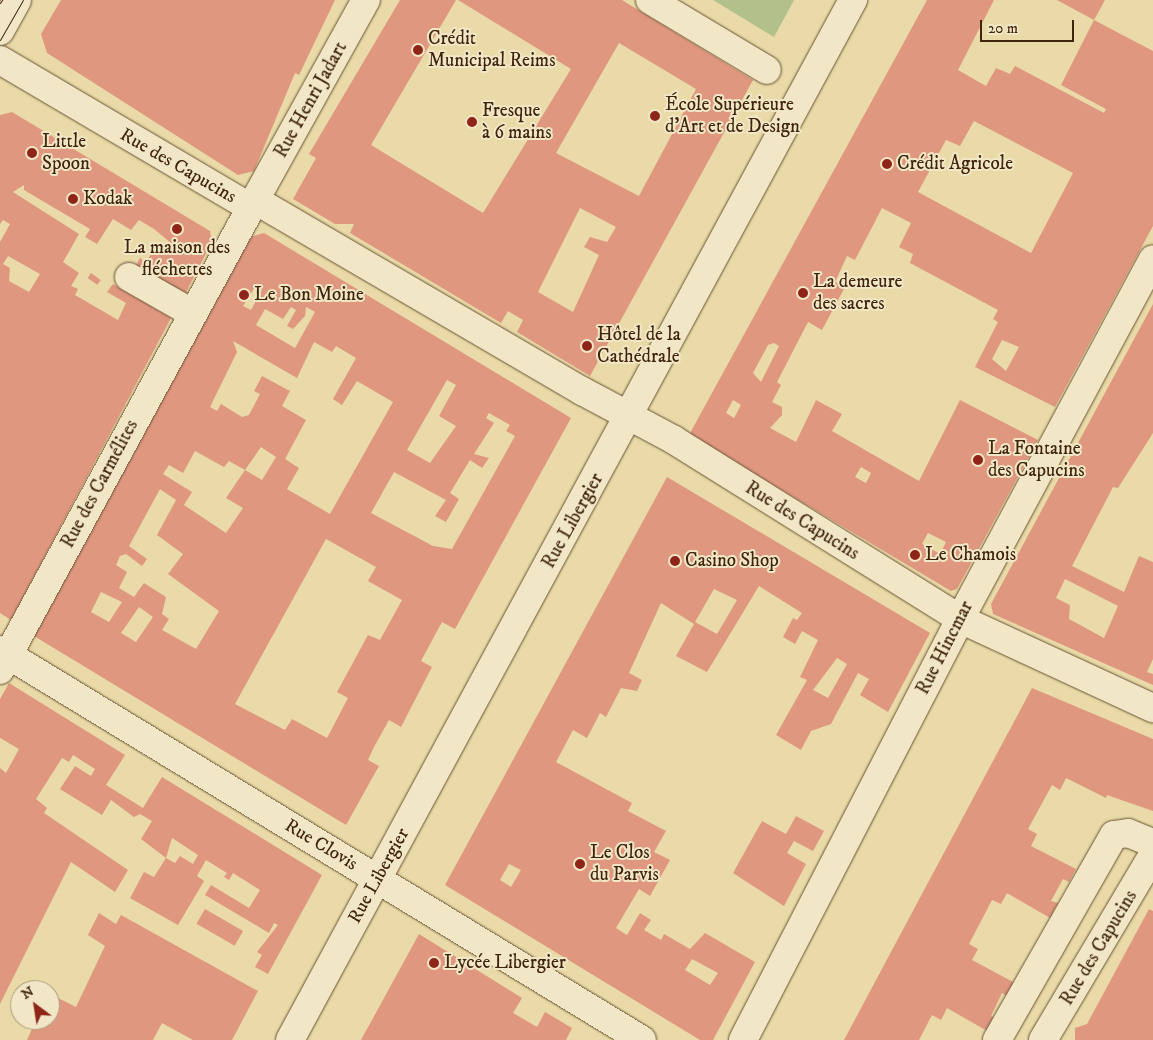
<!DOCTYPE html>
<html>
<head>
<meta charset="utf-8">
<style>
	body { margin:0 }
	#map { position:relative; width:1153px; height:1040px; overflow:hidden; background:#e9daa8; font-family:"IM FELL DW Pica",serif }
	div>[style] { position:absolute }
	.green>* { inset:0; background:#b2c08b }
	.building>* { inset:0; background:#df9780; transform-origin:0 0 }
	.roads { filter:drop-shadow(0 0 1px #6a5233) drop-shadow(0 0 1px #6a5233) }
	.minor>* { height:28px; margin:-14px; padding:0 14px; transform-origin:14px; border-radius:14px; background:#f1e7c6 }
	.tram>* { height:1px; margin:-0.5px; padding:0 0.5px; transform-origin:0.5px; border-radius:0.5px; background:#40250c }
	.dots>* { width:14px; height:14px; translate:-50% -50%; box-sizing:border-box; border:2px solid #f1e7c6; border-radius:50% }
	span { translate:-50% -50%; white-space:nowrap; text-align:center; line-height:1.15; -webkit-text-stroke:4px #f1e7c6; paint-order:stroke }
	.poi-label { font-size:19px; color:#40250c }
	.left { translate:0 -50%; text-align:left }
	.street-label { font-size:19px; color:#40250c }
	.north { position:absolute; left:10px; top:980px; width:50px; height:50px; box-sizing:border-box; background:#f1e7c6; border:1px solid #aa997c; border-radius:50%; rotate:329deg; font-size:14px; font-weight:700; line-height:20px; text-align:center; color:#40250c }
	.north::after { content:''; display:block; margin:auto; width:18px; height:22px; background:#8f2418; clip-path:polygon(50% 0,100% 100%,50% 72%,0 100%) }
	.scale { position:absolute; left:980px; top:20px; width:94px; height:22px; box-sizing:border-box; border:2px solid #40250c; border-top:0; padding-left:6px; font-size:15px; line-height:18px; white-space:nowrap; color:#40250c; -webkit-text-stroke:4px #f1e7c6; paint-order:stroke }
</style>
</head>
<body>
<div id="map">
	<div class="green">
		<i style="clip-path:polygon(713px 0,794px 0,774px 37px)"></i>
	</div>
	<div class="building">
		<i style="clip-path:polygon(61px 0,335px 0,299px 75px,295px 73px,254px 171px,238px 175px,47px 53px,41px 34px)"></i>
		<i style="clip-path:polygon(evenodd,400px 0,456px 0,371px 145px,483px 213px,571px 69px,458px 0,622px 0,753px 80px,590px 376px,517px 332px,523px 320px,508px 311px,501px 323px,350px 233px,354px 224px,335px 224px,293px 199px,316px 158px,309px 154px,400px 0,619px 43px,696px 89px,639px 196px,556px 153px,619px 43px,400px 0,580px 208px,616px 227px,607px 242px,590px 237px,584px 247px,599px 255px,573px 312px,538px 292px,580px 208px)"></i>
		<i style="clip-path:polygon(evenodd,927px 0,994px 0,958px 70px,986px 86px,996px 68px,1010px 74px,1015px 66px,1104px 113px,1106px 109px,1061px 85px,1094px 20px,1057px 0,1105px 0,1094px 20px,1153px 51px,1153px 226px,1055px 407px,975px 367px,998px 322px,993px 319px,998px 310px,910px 263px,913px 254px,899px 247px,911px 223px,882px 208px,855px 260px,847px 256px,835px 282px,845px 287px,822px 330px,808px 322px,777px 382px,781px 385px,772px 402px,782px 407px,782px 415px,770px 428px,796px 442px,816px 400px,842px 414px,832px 431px,919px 481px,960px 400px,1038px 440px,957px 589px,951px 591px,689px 435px,927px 0,974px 121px,1073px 173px,1031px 253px,918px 192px,946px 140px,960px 146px,974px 121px,927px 0,1002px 340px,1019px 347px,1006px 371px,992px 359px,1002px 340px,927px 0,774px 343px,779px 346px,761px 382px,753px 373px,768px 345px,774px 343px,927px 0,733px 400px,741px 405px,734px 418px,726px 413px,733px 400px,927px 0,861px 467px,871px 473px,866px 483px,855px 477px,861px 467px,927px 0,928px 533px,946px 542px,940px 554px,922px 544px,928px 533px)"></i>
		<i style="clip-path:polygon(evenodd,12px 112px,210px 231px,212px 242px,184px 296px,135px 267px,140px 258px,146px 262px,156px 246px,166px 252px,171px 243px,154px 229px,139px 220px,131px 230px,113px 219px,97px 244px,85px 237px,90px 229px,24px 190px,24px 185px,13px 192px,79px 234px,63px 262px,79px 273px,71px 286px,78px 289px,75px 295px,118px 320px,126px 303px,107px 292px,113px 284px,171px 318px,11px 620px,0 613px,0 242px,10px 224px,3px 220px,0 224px,0 115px,12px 112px,8px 256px,40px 274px,29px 292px,9px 281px,10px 268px,3px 264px,8px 256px)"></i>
		<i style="clip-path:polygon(evenodd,264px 233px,571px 418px,455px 629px,442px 622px,436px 633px,421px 661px,432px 667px,401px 727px,389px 720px,374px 747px,368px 760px,379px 766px,346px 825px,34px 636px,246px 238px,264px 233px,255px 287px,262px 290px,251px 310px,243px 306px,255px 287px,264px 233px,291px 307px,296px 310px,287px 326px,293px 329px,305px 316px,306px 307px,315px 312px,295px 348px,256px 325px,265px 309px,283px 319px,291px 307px,264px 233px,233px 341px,297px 378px,314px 342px,332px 352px,336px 346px,356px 358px,333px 399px,342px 405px,357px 381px,393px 402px,330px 514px,287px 489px,299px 468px,285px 459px,306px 420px,282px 406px,290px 391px,262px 376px,254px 391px,260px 394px,249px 415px,242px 417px,221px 404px,217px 411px,210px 407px,237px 352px,233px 341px,264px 233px,447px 380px,456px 385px,439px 416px,456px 426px,430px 463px,407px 450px,447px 380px,264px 233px,489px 413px,510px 425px,506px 431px,515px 436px,452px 549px,433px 546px,371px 513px,394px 472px,446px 500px,435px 516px,446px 522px,459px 499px,450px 493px,470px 460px,482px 468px,489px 458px,474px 454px,494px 423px,486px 418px,489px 413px,264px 233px,261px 447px,276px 457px,262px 480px,245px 470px,226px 498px,243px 508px,226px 533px,184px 505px,192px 492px,163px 474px,169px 465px,183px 473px,195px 451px,224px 467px,229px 461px,245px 470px,261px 447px,264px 233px,160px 489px,176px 500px,157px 535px,183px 554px,168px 574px,219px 611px,196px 649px,162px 630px,169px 619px,162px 614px,166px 597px,144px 583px,134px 597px,119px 588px,127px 572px,116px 565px,120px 556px,126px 554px,142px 566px,147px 559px,129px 546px,160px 489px,264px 233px,326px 539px,376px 567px,368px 581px,402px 600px,380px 640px,368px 635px,337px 692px,348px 698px,327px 738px,292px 719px,285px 730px,235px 704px,326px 539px,264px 233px,101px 592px,122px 602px,109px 622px,91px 612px,101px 592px,264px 233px,139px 607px,153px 617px,136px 642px,121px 633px,139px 607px)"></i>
		<i style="left:91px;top:273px;width:12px;height:6px;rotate:35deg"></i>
		<i style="clip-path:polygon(evenodd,1153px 304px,1153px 433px,1118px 488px,1113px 487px,1072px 566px,1124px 592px,1139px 556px,1153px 562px,1153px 659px,1147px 672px,1153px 674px,1153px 685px,993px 614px,991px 604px,1153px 304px,1065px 579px,1118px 606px,1104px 638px,1069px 619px,1070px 605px,1056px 598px,1065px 579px)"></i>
		<i style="clip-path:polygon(evenodd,667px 477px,930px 633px,888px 712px,860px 695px,869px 679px,858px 673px,831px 724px,811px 731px,801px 750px,776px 735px,807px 680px,800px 677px,818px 640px,802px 631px,795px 644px,783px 637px,793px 618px,797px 620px,802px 613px,759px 586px,707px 672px,676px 656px,694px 624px,661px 603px,629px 673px,642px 680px,637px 691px,621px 688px,606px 717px,600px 713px,587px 738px,573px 730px,556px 762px,632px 803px,628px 811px,666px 831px,654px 852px,670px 860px,650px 896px,639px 889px,616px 928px,627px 935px,640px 913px,651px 920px,644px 930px,661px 940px,664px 934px,690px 949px,705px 933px,755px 962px,713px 1040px,700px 1040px,445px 885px,667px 477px,714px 589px,737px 600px,717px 634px,695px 622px,714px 589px,667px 477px,837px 658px,847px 664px,828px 698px,813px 690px,837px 658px,667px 477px,509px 864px,521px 870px,511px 887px,500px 880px,509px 864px,667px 477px,692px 959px,718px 973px,710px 985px,685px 970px,692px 959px)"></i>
		<i style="clip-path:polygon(evenodd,9px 683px,125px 755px,106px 785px,143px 808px,162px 777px,322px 875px,268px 974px,255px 967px,262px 955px,257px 952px,278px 925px,274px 923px,269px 933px,205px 895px,211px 885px,249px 908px,260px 890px,233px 873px,229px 880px,224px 877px,227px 873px,206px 860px,197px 876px,204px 881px,178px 925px,130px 898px,144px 872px,154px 877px,166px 858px,141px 839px,152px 821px,140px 814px,134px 817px,111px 800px,102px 815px,60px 789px,75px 766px,91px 776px,95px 769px,73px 755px,69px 762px,62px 758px,36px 799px,47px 808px,44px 813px,128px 870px,115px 892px,71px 862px,0 1004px,0 768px,6px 773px,19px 749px,0 738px,0 699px,9px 683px,172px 838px,198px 855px,193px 864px,180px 856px,175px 863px,166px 858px,172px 838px)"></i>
		<i style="clip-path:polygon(1032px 688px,1153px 739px,1153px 811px,1107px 795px,1106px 798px,1066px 778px,1060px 790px,1052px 785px,1028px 829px,1037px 834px,1031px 846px,1076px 869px,1069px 882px,1063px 879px,1051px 901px,1058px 903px,1050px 918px,1007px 893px,1001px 904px,992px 900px,969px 944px,978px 949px,972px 960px,1015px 983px,1008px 997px,1002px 993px,991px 1016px,996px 1018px,989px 1032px,947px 1008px,941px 1020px,932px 1015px,919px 1040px,844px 1040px)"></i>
		<i style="clip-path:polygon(796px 816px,824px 831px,813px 851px,794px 841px,787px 853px,806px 864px,784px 906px,733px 873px,762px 821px,786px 834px)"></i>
		<i style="left:205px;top:909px;width:44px;height:17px;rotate:30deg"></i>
		<i style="clip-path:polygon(1149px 909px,1153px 911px,1153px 1040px,1075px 1040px,1075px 1028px,1087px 1024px)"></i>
		<i style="clip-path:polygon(99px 913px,116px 924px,121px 915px,258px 991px,232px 1040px,193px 1040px,162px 1023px,153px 1040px,27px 1040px,36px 1020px,50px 1020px,50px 994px,76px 1007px,105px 946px,88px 935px)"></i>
		<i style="clip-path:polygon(419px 934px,522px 998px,513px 1013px,537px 1027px,545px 1012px,572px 1028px,566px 1040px,361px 1040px)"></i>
	</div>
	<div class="roads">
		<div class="minor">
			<i style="left:650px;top:0;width:136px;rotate:30.9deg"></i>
			<i style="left:0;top:31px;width:35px;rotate:-61deg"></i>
			<i style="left:0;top:60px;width:290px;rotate:30.5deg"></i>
			<i style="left:255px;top:200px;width:229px;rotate:-61deg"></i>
			<i style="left:129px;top:277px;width:73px;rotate:29.7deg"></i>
			<i style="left:0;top:650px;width:751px;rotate:31.28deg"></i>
			<i style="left:0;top:670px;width:535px;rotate:-61.52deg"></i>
			<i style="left:255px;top:200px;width:379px;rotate:30.3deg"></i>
			<i style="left:582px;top:391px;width:104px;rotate:28deg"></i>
			<i style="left:674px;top:440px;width:337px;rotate:32deg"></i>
			<i style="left:960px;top:619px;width:213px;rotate:24.8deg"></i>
			<i style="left:290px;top:1040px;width:1183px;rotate:-61.57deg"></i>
			<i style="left:743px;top:1040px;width:474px;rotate:-62.7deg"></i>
			<i style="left:960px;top:619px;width:408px;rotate:-61.8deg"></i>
			<i style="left:997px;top:1040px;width:236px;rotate:-60.3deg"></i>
			<i style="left:1114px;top:835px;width:14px;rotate:-8deg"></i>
			<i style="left:1128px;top:833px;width:27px;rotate:22deg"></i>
			<i style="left:1043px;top:1040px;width:215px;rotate:-59.3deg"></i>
		</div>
	</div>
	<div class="tram">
		<i style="left:0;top:3px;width:4px;rotate:-56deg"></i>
		<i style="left:0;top:40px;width:46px;rotate:-60.1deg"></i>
	</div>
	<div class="dots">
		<i style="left:418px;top:50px;background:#8f2418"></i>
		<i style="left:655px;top:116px;background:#8f2418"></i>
		<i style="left:472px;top:122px;background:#8f2418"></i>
		<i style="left:32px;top:153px;background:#8f2418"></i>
		<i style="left:887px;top:164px;background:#8f2418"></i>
		<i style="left:73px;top:199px;background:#8f2418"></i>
		<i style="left:177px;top:229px;background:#8f2418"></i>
		<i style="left:803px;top:293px;background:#8f2418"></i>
		<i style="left:244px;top:295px;background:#8f2418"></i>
		<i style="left:587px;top:346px;background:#8f2418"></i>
		<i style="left:978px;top:460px;background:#8f2418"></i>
		<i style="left:915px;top:555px;background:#8f2418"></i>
		<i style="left:675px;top:561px;background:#8f2418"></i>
		<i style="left:580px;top:864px;background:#8f2418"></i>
		<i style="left:434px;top:963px;background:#8f2418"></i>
	</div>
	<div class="poi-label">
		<span class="left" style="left:428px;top:50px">Crédit<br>Municipal Reims</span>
		<span class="left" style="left:665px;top:116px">École Supérieure<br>d'Art et de Design</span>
		<span class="left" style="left:482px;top:122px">Fresque<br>à 6 mains</span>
		<span class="left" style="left:42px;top:153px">Little<br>Spoon</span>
		<span class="left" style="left:897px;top:164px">Crédit Agricole</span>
		<span class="left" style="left:83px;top:199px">Kodak</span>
		<span style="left:177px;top:259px">La maison des<br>fléchettes</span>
		<span class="left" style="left:813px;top:293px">La demeure<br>des sacres</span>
		<span class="left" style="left:254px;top:295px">Le Bon Moine</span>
		<span class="left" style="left:597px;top:346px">Hôtel de la<br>Cathédrale</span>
		<span class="left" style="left:988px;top:460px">La Fontaine<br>des Capucins</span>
		<span class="left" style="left:925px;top:555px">Le Chamois</span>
		<span class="left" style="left:685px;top:561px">Casino Shop</span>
		<span class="left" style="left:590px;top:864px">Le Clos<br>du Parvis</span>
		<span class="left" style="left:444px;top:963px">Lycée Libergier</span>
	</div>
	<div class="street-label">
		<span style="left:311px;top:100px;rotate:-61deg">Rue Henri Jadart</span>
		<span style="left:178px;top:166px;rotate:30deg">Rue des Capucins</span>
		<span style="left:100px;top:484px;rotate:-62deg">Rue des Carmélites</span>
		<span style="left:573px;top:521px;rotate:-61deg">Rue Libergier</span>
		<span style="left:802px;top:521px;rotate:32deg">Rue des Capucins</span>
		<span style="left:945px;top:648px;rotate:-63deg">Rue Hincmar</span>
		<span style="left:321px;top:845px;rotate:31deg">Rue Clovis</span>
		<span style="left:379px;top:876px;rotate:-61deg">Rue Libergier</span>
		<span style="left:1099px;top:948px;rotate:-59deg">Rue des Capucins</span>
	</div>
	<div class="north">N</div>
	<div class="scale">20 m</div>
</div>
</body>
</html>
